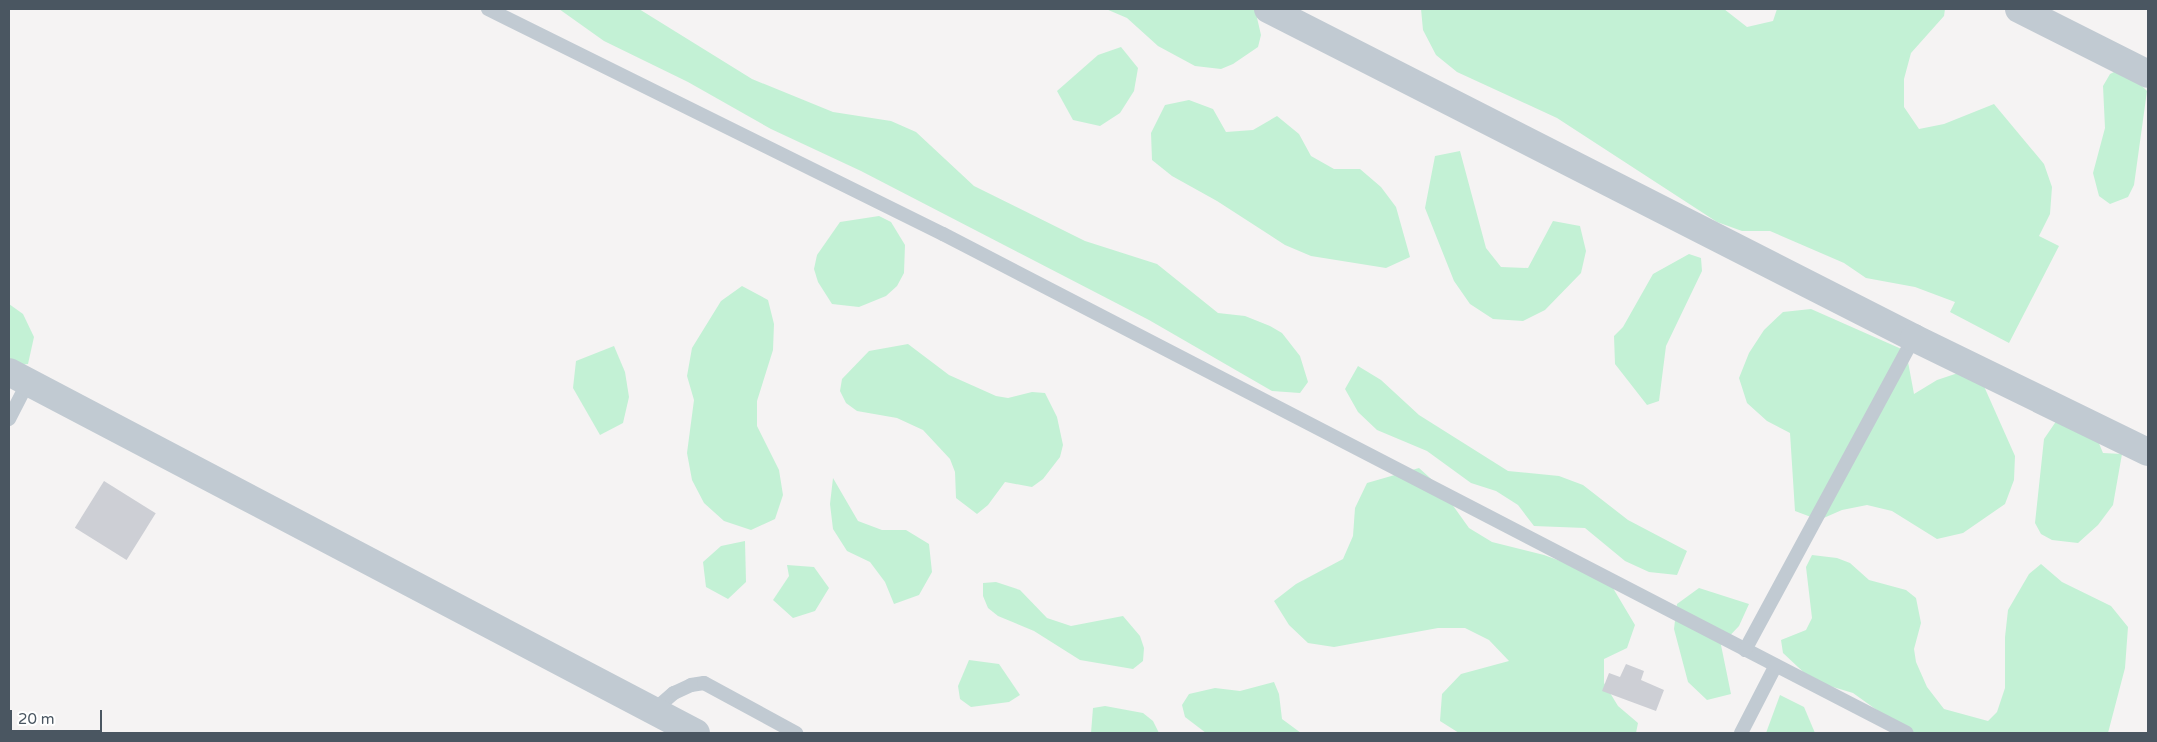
<!DOCTYPE html>
<html>
<head>
<meta charset="utf-8">
<style>
	body { margin:0 }
	#map { position:relative; width:2157px; height:742px; overflow:hidden; background:#f5f3f3; font-family:"Varela Round",sans-serif }
	div>[style] { position:absolute }
	.green>* { inset:0; background:#c3f1d5 }
	.building>* { inset:0; background:#cdcfd5; transform-origin:0 0 }
	.service>* { height:14px; margin:-7px; padding:0 7px; transform-origin:7px; border-radius:7px; background:#c1cad2 }
	.minor>* { height:28px; margin:-14px; padding:0 14px; transform-origin:14px; border-radius:14px; background:#c1cad2 }
	span { translate:-50% -50%; white-space:nowrap; text-align:center; line-height:1.15; -webkit-text-stroke:4px #fff; paint-order:stroke }
	.frame { position:absolute; inset:0; border:10px solid #4a5661; pointer-events:none }
	.scale { position:absolute; left:10px; top:710px; width:92px; height:22px; box-sizing:border-box; border:2px solid #4a5661; border-top:0; padding-left:6px; font-size:15px; line-height:18px; white-space:nowrap; color:#4a5661; -webkit-text-stroke:4px #fff; paint-order:stroke }
</style>
</head>
<body>
<div id="map">
	<div class="green">
		<i style="clip-path:polygon(559px 9px,639px 9px,752px 79px,833px 112px,891px 121px,916px 132px,974px 186px,1085px 241px,1157px 264px,1218px 313px,1245px 316px,1270px 326px,1282px 333px,1300px 356px,1308px 382px,1300px 393px,1272px 391px,1149px 320px,861px 171px,771px 129px,688px 82px,604px 41px)"></i>
		<i style="clip-path:polygon(1106px 9px,1255px 9px,1261px 35px,1258px 47px,1233px 64px,1221px 69px,1195px 66px,1158px 46px,1127px 18px)"></i>
		<i style="clip-path:polygon(1421px 9px,1724px 9px,1747px 27px,1773px 21px,1777px 9px,1945px 9px,1944px 16px,1911px 53px,1904px 79px,1904px 107px,1919px 129px,1944px 124px,1994px 104px,2044px 164px,2052px 187px,2050px 214px,2039px 236px,2059px 246px,2009px 343px,1950px 312px,1955px 302px,1915px 287px,1866px 278px,1844px 263px,1770px 231px,1742px 231px,1717px 222px,1557px 118px,1457px 72px,1436px 55px,1423px 30px)"></i>
		<i style="clip-path:polygon(1121px 47px,1138px 68px,1134px 91px,1120px 113px,1100px 126px,1073px 120px,1057px 91px,1098px 55px)"></i>
		<i style="clip-path:polygon(2116px 71px,2130px 74px,2147px 91px,2134px 185px,2128px 197px,2110px 204px,2099px 196px,2093px 173px,2105px 128px,2103px 86px,2110px 74px)"></i>
		<i style="clip-path:polygon(1189px 100px,1213px 109px,1226px 132px,1253px 130px,1277px 116px,1299px 134px,1311px 156px,1334px 169px,1360px 169px,1381px 187px,1396px 207px,1410px 257px,1386px 268px,1311px 256px,1285px 245px,1217px 201px,1172px 176px,1152px 160px,1151px 133px,1165px 105px)"></i>
		<i style="clip-path:polygon(1460px 151px,1486px 248px,1501px 267px,1528px 268px,1553px 221px,1580px 226px,1586px 251px,1581px 273px,1545px 310px,1523px 321px,1493px 319px,1470px 304px,1454px 281px,1425px 208px,1435px 156px)"></i>
		<i style="clip-path:polygon(879px 216px,891px 222px,905px 245px,904px 273px,897px 286px,886px 296px,859px 307px,832px 304px,818px 282px,814px 269px,817px 255px,840px 222px)"></i>
		<i style="clip-path:polygon(1689px 254px,1701px 258px,1702px 271px,1666px 346px,1659px 401px,1647px 405px,1615px 364px,1614px 336px,1623px 327px,1653px 274px)"></i>
		<i style="clip-path:polygon(742px 286px,768px 300px,774px 324px,773px 350px,757px 401px,757px 426px,779px 470px,783px 495px,775px 519px,751px 530px,724px 521px,704px 503px,692px 480px,687px 453px,694px 400px,687px 376px,692px 348px,721px 301px)"></i>
		<i style="clip-path:polygon(9px 304px,23px 314px,34px 337px,28px 364px,9px 366px)"></i>
		<i style="clip-path:polygon(1811px 309px,1906px 351px,1914px 394px,1937px 380px,1961px 372px,1983px 384px,2015px 456px,2014px 480px,2005px 504px,1963px 533px,1937px 539px,1892px 511px,1867px 505px,1842px 510px,1819px 520px,1795px 511px,1790px 433px,1767px 421px,1747px 403px,1739px 378px,1749px 353px,1764px 330px,1783px 312px)"></i>
		<i style="clip-path:polygon(908px 344px,949px 375px,996px 396px,1008px 398px,1032px 392px,1045px 393px,1057px 417px,1063px 445px,1060px 457px,1043px 479px,1032px 487px,1005px 482px,988px 505px,977px 514px,956px 498px,955px 472px,950px 459px,923px 430px,897px 418px,857px 411px,846px 403px,840px 391px,842px 379px,869px 351px)"></i>
		<i style="clip-path:polygon(614px 346px,625px 372px,629px 397px,623px 423px,600px 435px,573px 388px,576px 361px)"></i>
		<i style="clip-path:polygon(1358px 366px,1381px 380px,1419px 415px,1508px 471px,1559px 476px,1583px 485px,1628px 520px,1687px 551px,1677px 575px,1649px 572px,1625px 561px,1585px 528px,1534px 526px,1518px 505px,1496px 491px,1471px 483px,1427px 451px,1377px 430px,1358px 412px,1345px 389px)"></i>
		<i style="clip-path:polygon(2059px 417px,2093px 429px,2103px 453px,2122px 454px,2113px 505px,2098px 525px,2078px 543px,2052px 540px,2041px 534px,2035px 523px,2044px 439px)"></i>
		<i style="clip-path:polygon(1419px 468px,1439px 486px,1469px 528px,1492px 542px,1544px 555px,1607px 578px,1635px 625px,1627px 648px,1604px 659px,1604px 683px,1618px 706px,1638px 723px,1636px 733px,1459px 733px,1440px 721px,1442px 694px,1461px 674px,1509px 661px,1489px 640px,1465px 628px,1438px 628px,1334px 647px,1308px 643px,1289px 625px,1274px 601px,1296px 584px,1343px 559px,1353px 536px,1355px 508px,1367px 483px)"></i>
		<i style="clip-path:polygon(833px 478px,858px 521px,882px 530px,906px 530px,929px 544px,932px 572px,919px 595px,894px 604px,885px 582px,870px 562px,847px 551px,833px 529px,830px 504px)"></i>
		<i style="clip-path:polygon(745px 541px,746px 582px,728px 599px,706px 587px,703px 562px,721px 546px)"></i>
		<i style="clip-path:polygon(1812px 555px,1837px 558px,1850px 563px,1869px 580px,1906px 590px,1916px 598px,1921px 623px,1914px 649px,1916px 662px,1927px 687px,1944px 709px,1988px 721px,1997px 712px,2005px 688px,2005px 637px,2008px 610px,2029px 574px,2041px 564px,2062px 582px,2111px 606px,2128px 627px,2125px 668px,2108px 733px,1899px 733px,1881px 713px,1853px 693px,1813px 681px,1783px 653px,1781px 640px,1806px 630px,1812px 618px,1806px 567px)"></i>
		<i style="clip-path:polygon(787px 565px,814px 567px,829px 588px,815px 611px,793px 618px,773px 600px,789px 576px)"></i>
		<i style="clip-path:polygon(996px 582px,1020px 590px,1047px 618px,1071px 626px,1123px 616px,1140px 636px,1144px 648px,1143px 661px,1133px 669px,1080px 660px,1034px 631px,998px 616px,988px 608px,983px 596px,983px 583px)"></i>
		<i style="clip-path:polygon(1699px 588px,1749px 604px,1739px 626px,1721px 645px,1731px 694px,1707px 700px,1688px 682px,1674px 629px,1677px 604px)"></i>
		<i style="clip-path:polygon(969px 660px,999px 664px,1020px 695px,1009px 702px,971px 707px,960px 699px,958px 686px)"></i>
		<i style="clip-path:polygon(1274px 682px,1279px 694px,1282px 719px,1301px 733px,1206px 733px,1185px 717px,1182px 705px,1189px 694px,1215px 688px,1240px 691px)"></i>
		<i style="clip-path:polygon(1780px 695px,1804px 707px,1815px 733px,1766px 733px)"></i>
		<i style="clip-path:polygon(1105px 706px,1143px 713px,1153px 721px,1159px 733px,1091px 733px,1093px 708px)"></i>
	</div>
	<div class="building">
		<i style="left:104px;top:481px;width:61px;height:55px;rotate:32deg"></i>
		<i style="clip-path:polygon(1626px 664px,1644px 671px,1641px 680px,1664px 690px,1656px 711px,1602px 691px,1609px 673px,1620px 677px)"></i>
	</div>
	<div class="service">
		<i style="left:488px;top:9px;width:508px;rotate:26.31deg"></i>
		<i style="left:943px;top:234px;width:1085px;rotate:27.37deg"></i>
		<i style="left:9px;top:419px;width:42px;rotate:-62.8deg"></i>
		<i style="left:1745px;top:650px;width:355px;rotate:-61.6deg"></i>
		<i style="left:653px;top:711px;width:28px;rotate:-41deg"></i>
		<i style="left:674px;top:693px;width:19px;rotate:-25deg"></i>
		<i style="left:691px;top:685px;width:13px;rotate:-9deg"></i>
		<i style="left:704px;top:683px;width:105px;rotate:28.5deg"></i>
		<i style="left:1741px;top:733px;width:76px;rotate:-62.8deg"></i>
	</div>
	<div class="minor">
		<i style="left:1268px;top:9px;width:725px;rotate:26.99deg"></i>
		<i style="left:1914px;top:338px;width:260px;rotate:26deg"></i>
		<i style="left:2019px;top:9px;width:144px;rotate:26.7deg"></i>
		<i style="left:9px;top:372px;width:776px;rotate:27.72deg"></i>
	</div>
	<div class="frame"></div>
	<div class="scale">20 m</div>
</div>
</body>
</html>
